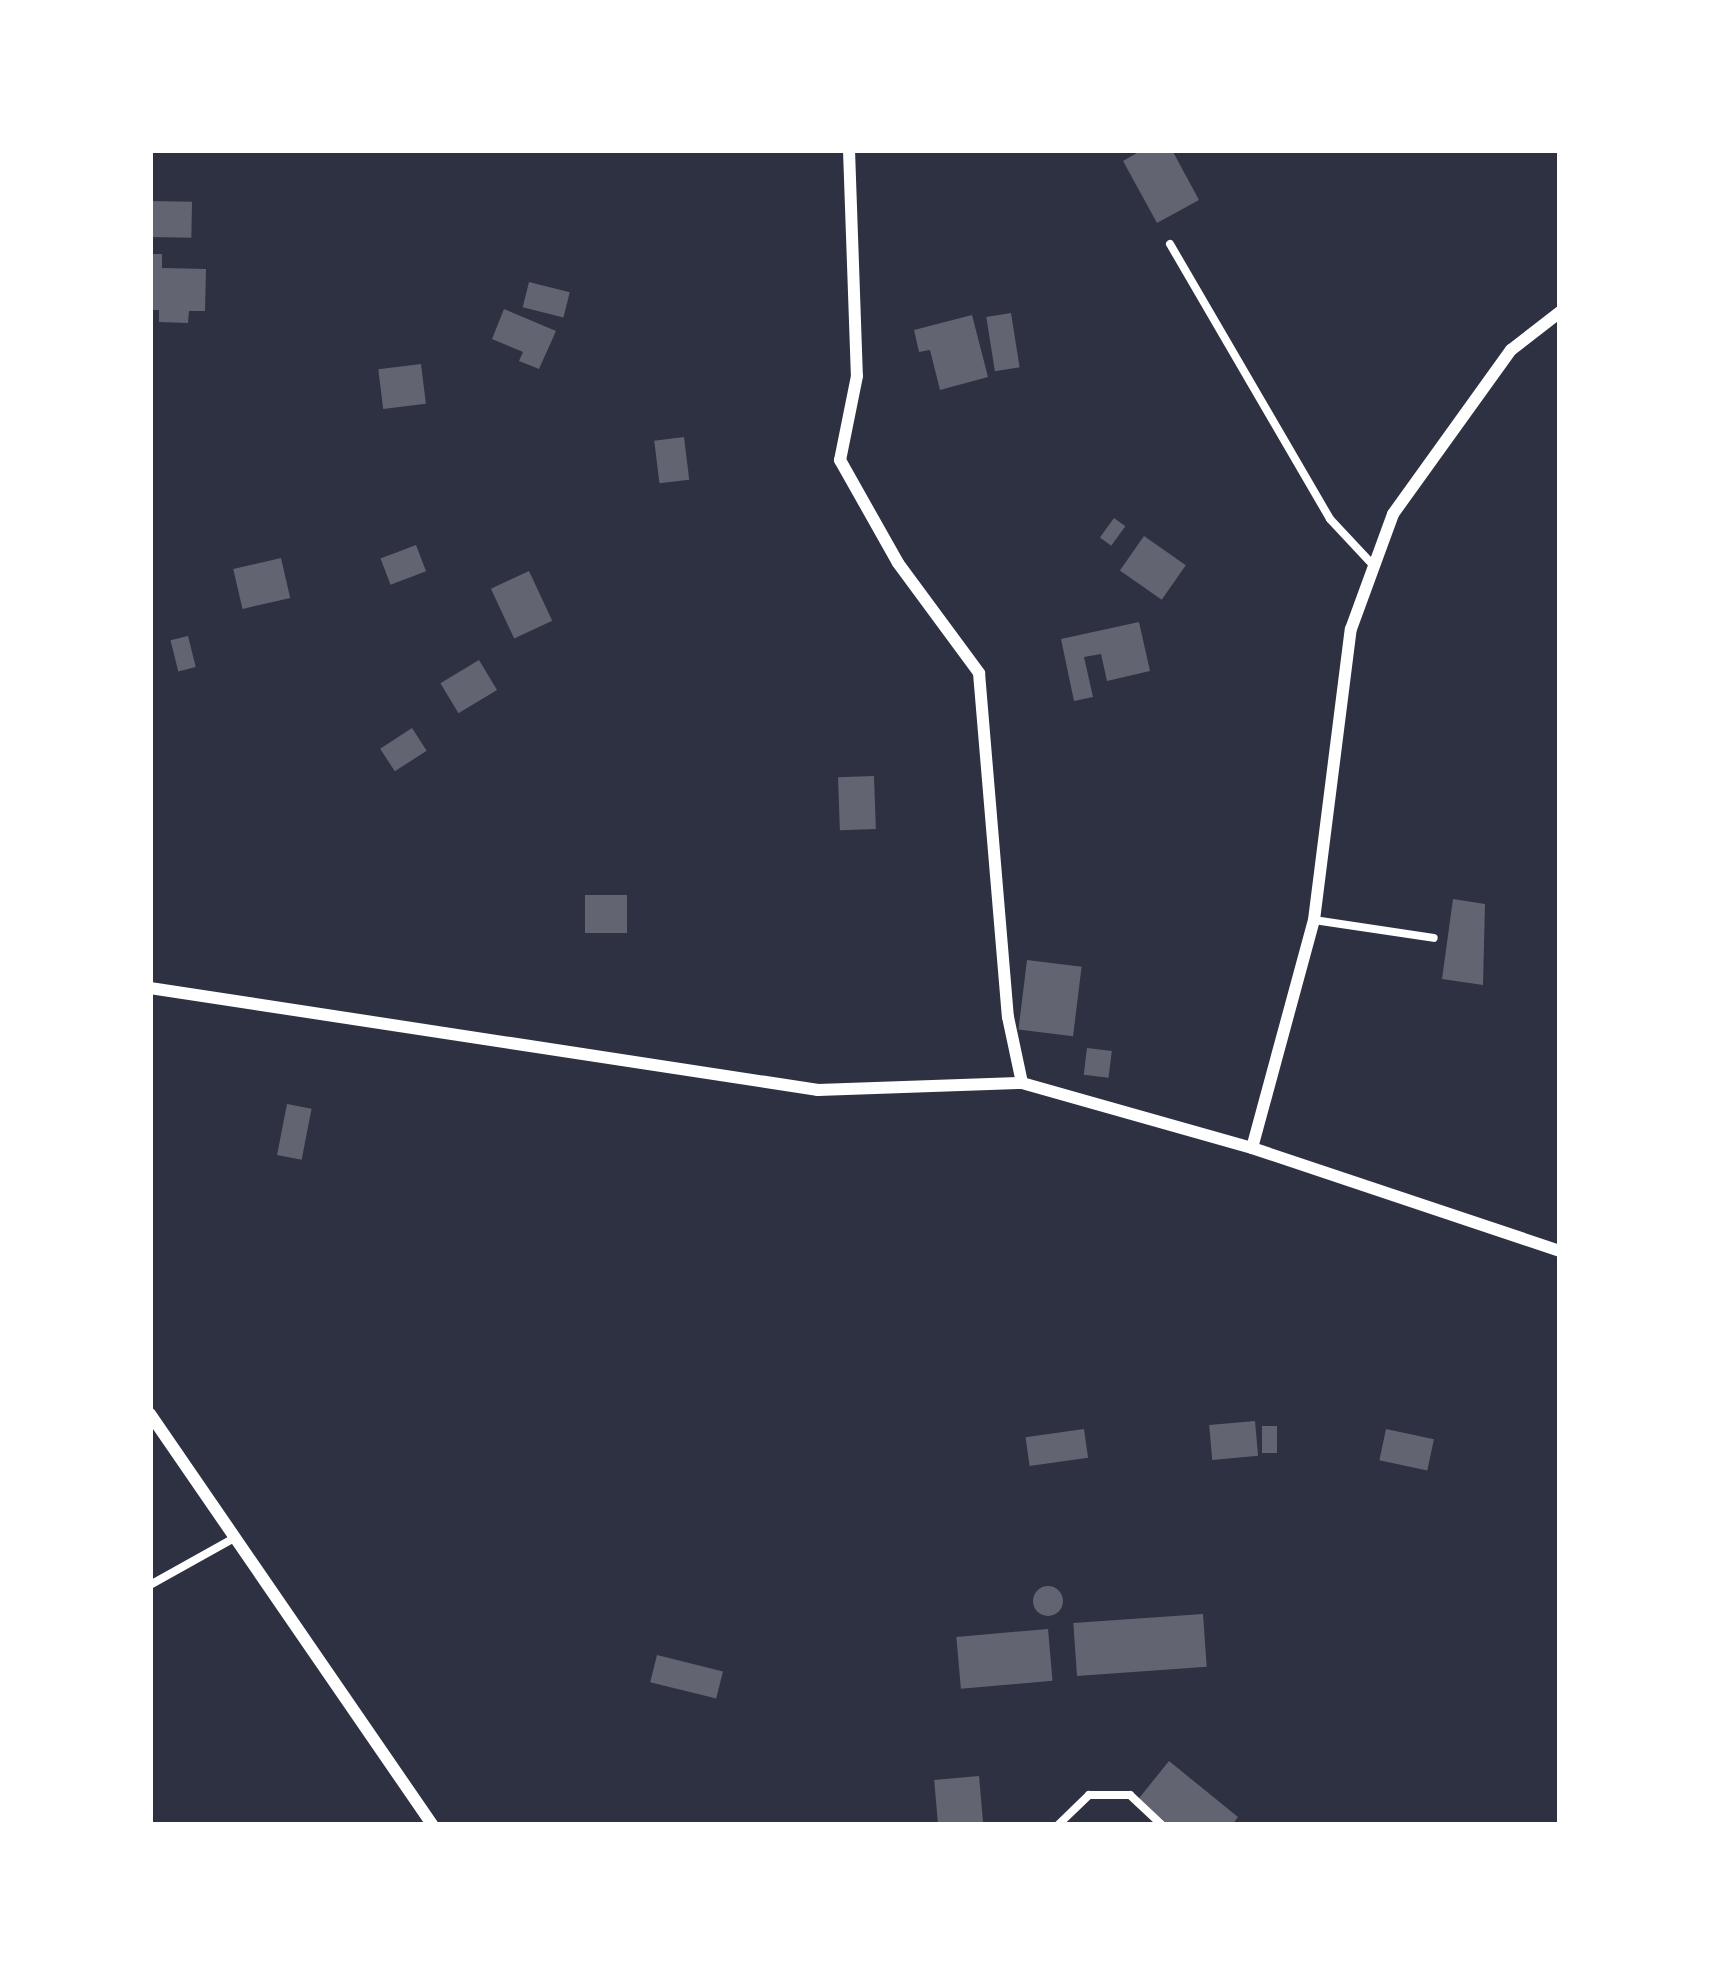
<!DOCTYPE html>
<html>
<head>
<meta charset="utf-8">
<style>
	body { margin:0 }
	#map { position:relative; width:1710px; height:1975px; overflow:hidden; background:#2d3142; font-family:Literata,serif }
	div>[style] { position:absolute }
	.building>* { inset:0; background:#626471; transform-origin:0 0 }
	.round { border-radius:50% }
	.service>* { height:8px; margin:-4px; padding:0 4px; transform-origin:4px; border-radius:4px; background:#fff }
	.minor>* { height:12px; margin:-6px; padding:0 6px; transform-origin:6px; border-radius:6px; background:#fff }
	span { translate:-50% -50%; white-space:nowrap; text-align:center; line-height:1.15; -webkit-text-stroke:9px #fff; paint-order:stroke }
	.frame { position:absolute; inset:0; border:153px solid #fff; pointer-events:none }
</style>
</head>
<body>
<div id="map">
	<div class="building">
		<i style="clip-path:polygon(1142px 150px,1172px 150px,1199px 200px,1157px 223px,1123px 161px)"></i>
		<i style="left:150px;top:201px;width:42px;height:36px;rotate:1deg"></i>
		<i style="clip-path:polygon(150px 254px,162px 254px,162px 268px,206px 269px,205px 311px,189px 311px,188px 323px,159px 322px,159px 310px,150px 310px)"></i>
		<i style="left:529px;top:282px;width:42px;height:26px;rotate:14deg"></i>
		<i style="clip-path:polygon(504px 309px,556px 331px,539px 369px,519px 361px,523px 352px,492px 339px)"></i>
		<i style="left:1011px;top:313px;width:55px;height:25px;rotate:81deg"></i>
		<i style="clip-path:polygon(972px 315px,988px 377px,940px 390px,930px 350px,919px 352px,914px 330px)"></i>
		<i style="left:421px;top:364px;width:40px;height:43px;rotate:83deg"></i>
		<i style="left:684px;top:437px;width:43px;height:30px;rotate:83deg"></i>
		<i style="left:1114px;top:518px;width:14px;height:24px;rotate:36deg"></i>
		<i style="left:1144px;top:536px;width:51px;height:42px;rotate:35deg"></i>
		<i style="left:416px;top:545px;width:28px;height:38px;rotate:69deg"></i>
		<i style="left:281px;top:558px;width:41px;height:49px;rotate:77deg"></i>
		<i style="left:529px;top:571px;width:55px;height:42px;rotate:65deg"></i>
		<i style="clip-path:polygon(1139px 622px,1150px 671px,1107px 681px,1101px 654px,1084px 657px,1093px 697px,1074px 701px,1061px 639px)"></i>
		<i style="left:188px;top:636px;width:32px;height:18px;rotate:76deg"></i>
		<i style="left:479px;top:660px;width:35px;height:45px;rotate:59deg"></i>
		<i style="left:412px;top:728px;width:27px;height:38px;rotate:57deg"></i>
		<i style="left:874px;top:776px;width:53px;height:36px;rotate:88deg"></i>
		<i style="left:627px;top:895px;width:38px;height:42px;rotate:90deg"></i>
		<i style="clip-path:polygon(1453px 899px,1485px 904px,1483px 985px,1442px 979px)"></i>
		<i style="left:1027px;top:960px;width:55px;height:70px;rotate:7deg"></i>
		<i style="left:1087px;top:1048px;width:25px;height:27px;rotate:7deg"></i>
		<i style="left:287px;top:1104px;width:25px;height:52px;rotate:11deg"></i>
		<i style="left:1255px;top:1421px;width:35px;height:46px;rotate:85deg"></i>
		<i style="left:1262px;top:1426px;width:15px;height:27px"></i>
		<i style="left:1084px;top:1429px;width:29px;height:59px;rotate:82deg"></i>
		<i style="left:1386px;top:1429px;width:49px;height:32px;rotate:12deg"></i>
		<i class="round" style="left:1033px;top:1586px;width:30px;height:30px"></i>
		<i style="left:1203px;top:1614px;width:53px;height:130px;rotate:86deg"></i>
		<i style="left:1048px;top:1629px;width:52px;height:92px;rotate:85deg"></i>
		<i style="left:657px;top:1655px;width:68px;height:28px;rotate:14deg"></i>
		<i style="clip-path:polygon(1169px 1761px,1238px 1817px,1232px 1825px,1166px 1825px,1136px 1802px)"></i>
		<i style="left:979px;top:1776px;width:49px;height:45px;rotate:85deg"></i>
	</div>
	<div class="service">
		<i style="left:1170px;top:244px;width:318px;rotate:59.8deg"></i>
		<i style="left:1330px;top:519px;width:64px;rotate:46.9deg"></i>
		<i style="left:1314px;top:920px;width:121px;rotate:8.5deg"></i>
		<i style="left:150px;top:1585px;width:96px;rotate:-29.2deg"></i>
		<i style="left:1058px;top:1825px;width:43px;rotate:-44.1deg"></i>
		<i style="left:1089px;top:1795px;width:41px"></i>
		<i style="left:1130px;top:1795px;width:44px;rotate:43.2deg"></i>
	</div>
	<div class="minor">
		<i style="left:849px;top:150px;width:226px;rotate:88deg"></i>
		<i style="left:857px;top:376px;width:86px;rotate:101.4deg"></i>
		<i style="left:840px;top:460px;width:118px;rotate:60.6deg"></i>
		<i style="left:898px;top:563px;width:137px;rotate:53.6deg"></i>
		<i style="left:979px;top:673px;width:345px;rotate:85.2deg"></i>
		<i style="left:1008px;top:1017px;width:67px;rotate:78deg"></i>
		<i style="left:150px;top:988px;width:676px;rotate:8.68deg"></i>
		<i style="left:818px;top:1090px;width:204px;rotate:-2deg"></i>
		<i style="left:1022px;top:1083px;width:239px;rotate:15.8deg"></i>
		<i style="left:1252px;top:1148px;width:325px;rotate:18.5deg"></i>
		<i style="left:1252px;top:1148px;width:236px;rotate:-74.8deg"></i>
		<i style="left:1314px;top:920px;width:293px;rotate:-82.8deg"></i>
		<i style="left:1351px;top:629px;width:122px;rotate:-69.9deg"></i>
		<i style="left:1393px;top:514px;width:202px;rotate:-54.3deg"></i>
		<i style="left:1511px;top:350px;width:62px;rotate:-37.8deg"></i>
		<i style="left:150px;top:1414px;width:498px;rotate:55.5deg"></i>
	</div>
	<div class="frame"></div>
</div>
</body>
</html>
